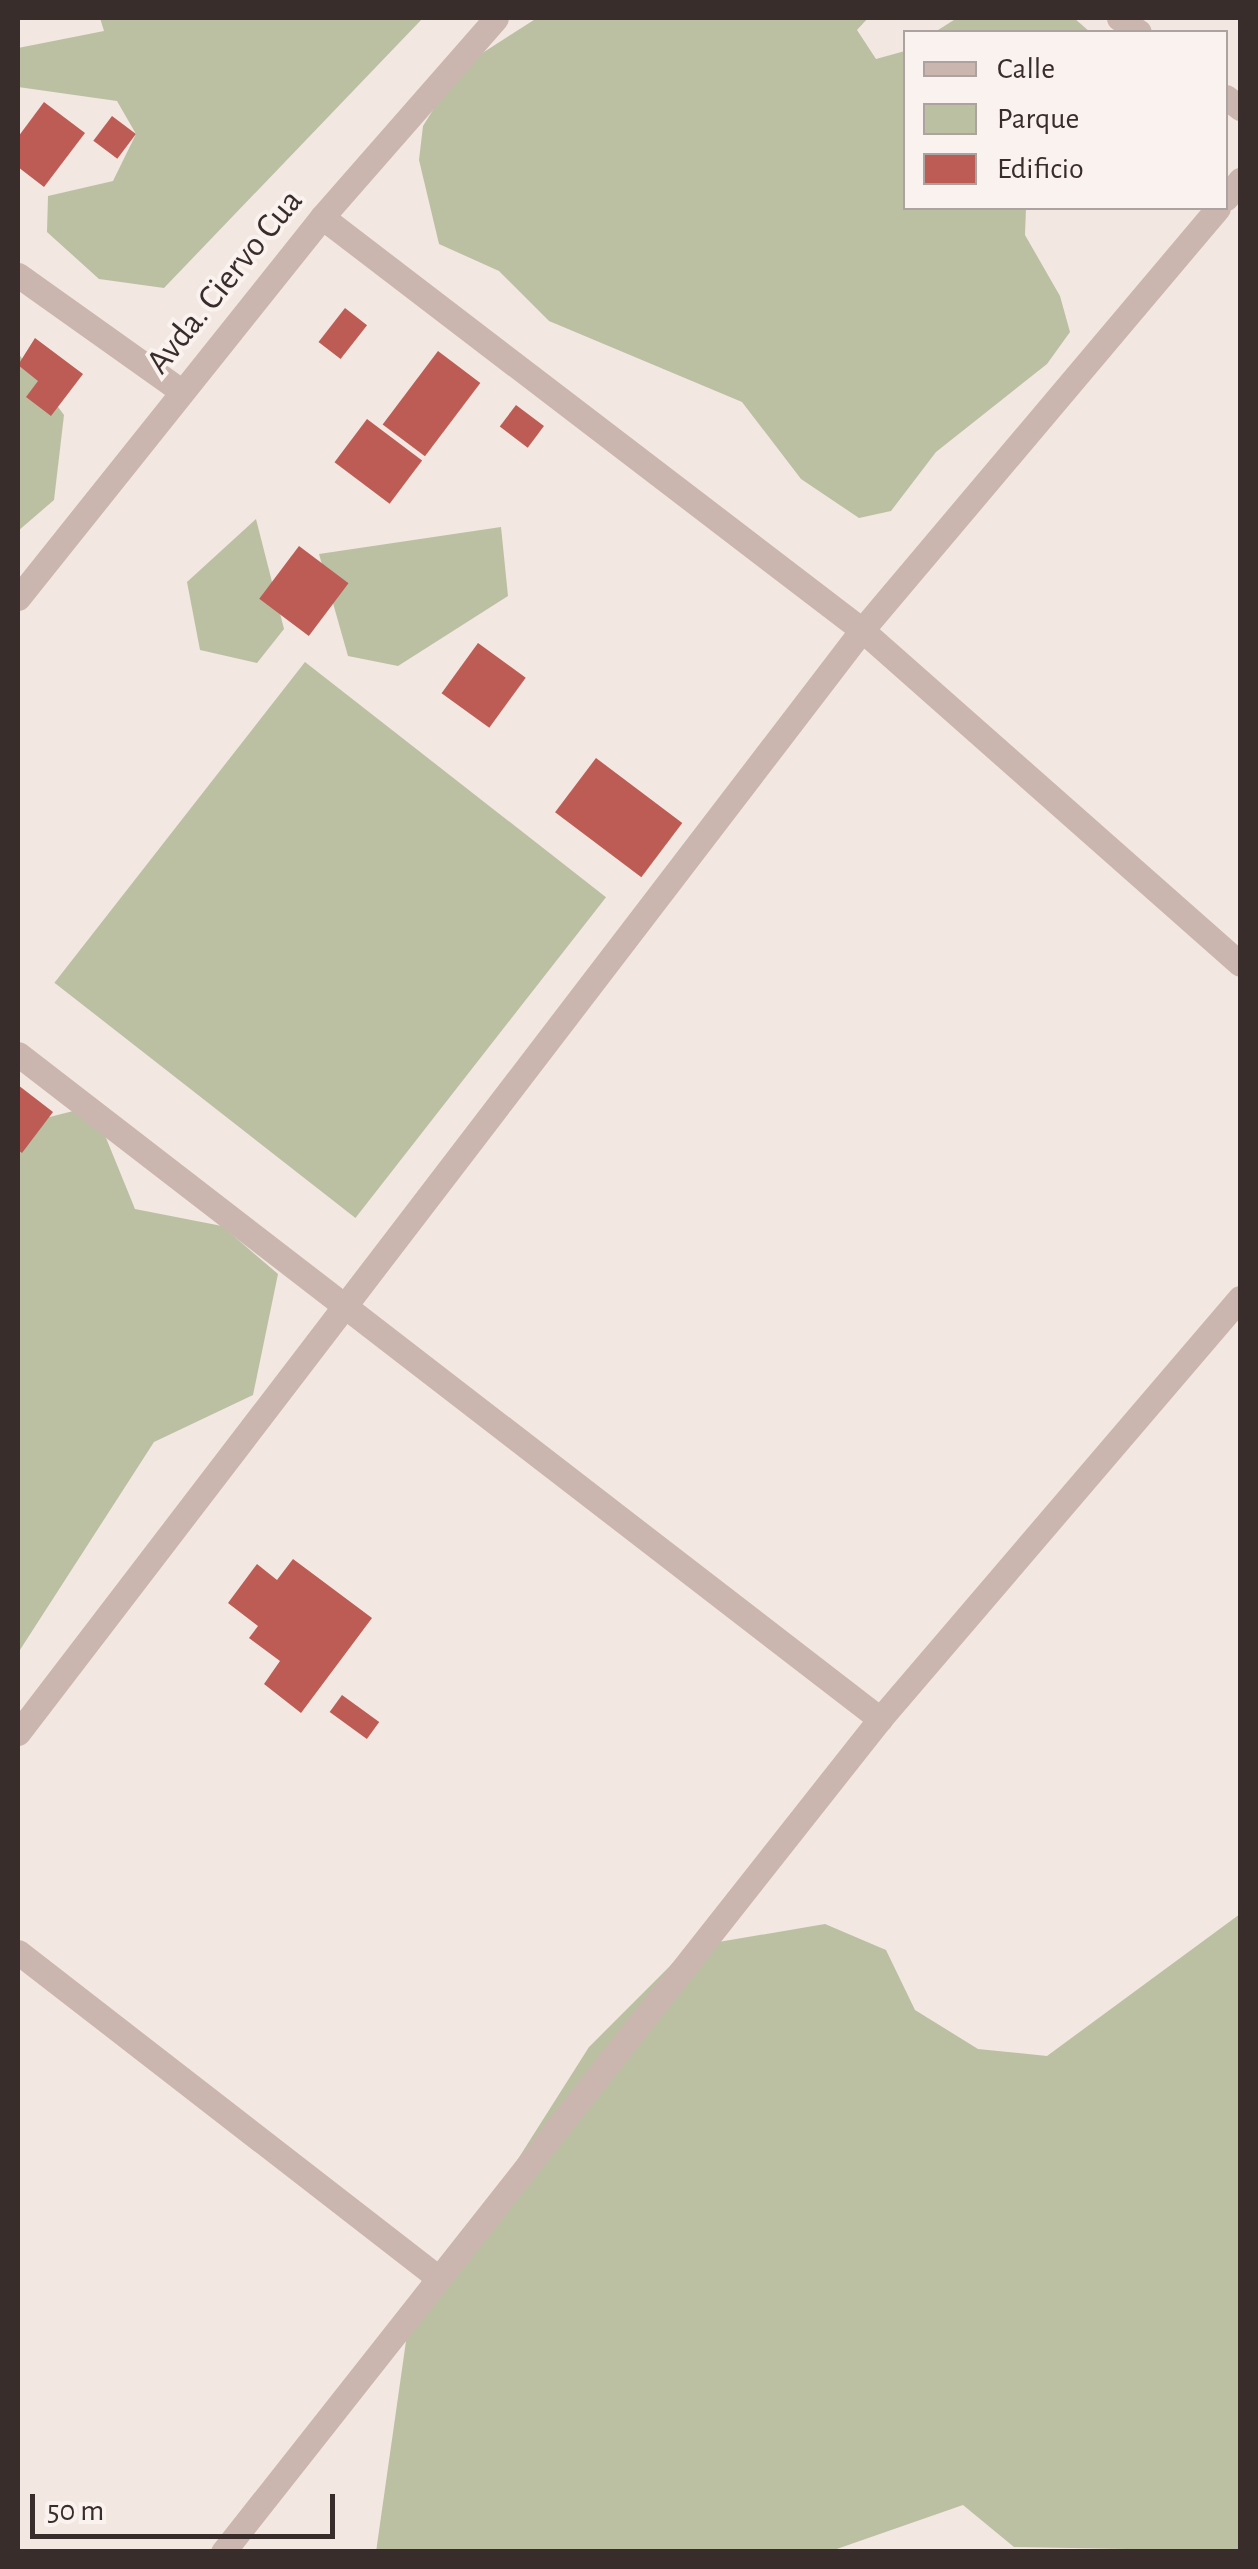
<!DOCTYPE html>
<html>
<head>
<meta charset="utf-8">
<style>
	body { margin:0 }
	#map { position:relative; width:1258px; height:2569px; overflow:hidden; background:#f2e7e1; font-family:"Alegreya Sans",sans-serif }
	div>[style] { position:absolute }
	.green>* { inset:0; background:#bbc0a2; transform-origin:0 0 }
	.building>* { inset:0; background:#bd5c54; transform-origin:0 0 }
	.street>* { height:25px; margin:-12.5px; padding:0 12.5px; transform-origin:12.5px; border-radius:12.5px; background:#cab6ae }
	span { translate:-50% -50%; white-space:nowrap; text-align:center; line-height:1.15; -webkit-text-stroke:8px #f9f2ee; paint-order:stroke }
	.street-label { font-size:35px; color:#392d2c }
	.frame { position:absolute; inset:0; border:20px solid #392d2c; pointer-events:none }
	.legend { position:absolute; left:903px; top:30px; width:325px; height:180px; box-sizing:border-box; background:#f9f2ee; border:2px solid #aca3a0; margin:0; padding:12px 18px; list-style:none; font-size:30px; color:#392d2c }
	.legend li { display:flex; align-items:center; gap:20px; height:50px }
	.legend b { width:50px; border:2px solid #aca3a0 }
	.scale { position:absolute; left:30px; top:2494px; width:305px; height:45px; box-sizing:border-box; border:5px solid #392d2c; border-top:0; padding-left:12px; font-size:30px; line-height:35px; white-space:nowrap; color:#392d2c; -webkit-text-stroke:8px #f9f2ee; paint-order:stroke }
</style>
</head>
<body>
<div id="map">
	<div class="green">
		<i style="clip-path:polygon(100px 18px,423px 18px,164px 288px,99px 279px,47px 232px,48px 196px,113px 181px,136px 134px,117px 101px,18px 87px,18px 48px,104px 31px)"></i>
		<i style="clip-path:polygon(537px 18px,868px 18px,857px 30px,876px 59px,905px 51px,906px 208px,1026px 208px,1025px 235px,1060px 296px,1070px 332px,1047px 364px,936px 452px,891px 511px,859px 518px,801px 479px,742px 402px,549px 321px,499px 271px,439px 244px,419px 160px,423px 126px,459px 68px)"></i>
		<i style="clip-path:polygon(957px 18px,1074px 18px,1090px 32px,935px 32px)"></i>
		<i style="clip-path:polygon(18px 353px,64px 415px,54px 500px,18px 531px)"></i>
		<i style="clip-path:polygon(256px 519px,284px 629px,257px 663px,200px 650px,187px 582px)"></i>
		<i style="clip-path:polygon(501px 527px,508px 596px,398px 666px,348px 656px,319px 554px)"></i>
		<i style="left:305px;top:662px;width:382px;height:407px;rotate:38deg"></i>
		<i style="clip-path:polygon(93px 1106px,135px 1209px,222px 1226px,278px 1274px,253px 1395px,154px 1442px,18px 1653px,18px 1125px)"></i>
		<i style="clip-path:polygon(1240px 1914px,1240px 2551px,1014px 2547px,963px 2505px,831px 2551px,376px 2552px,407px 2334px,589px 2047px,689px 1947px,825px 1924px,886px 1950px,915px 2010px,978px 2049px,1047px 2056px)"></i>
	</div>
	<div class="building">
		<i style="clip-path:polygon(44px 102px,85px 133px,44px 187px,18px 167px,18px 137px)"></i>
		<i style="left:112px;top:116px;width:30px;height:31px;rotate:37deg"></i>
		<i style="left:345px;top:308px;width:28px;height:43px;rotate:38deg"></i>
		<i style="clip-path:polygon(35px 338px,83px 374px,51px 416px,26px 397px,38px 381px,18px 365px)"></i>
		<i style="left:438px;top:351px;width:53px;height:92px;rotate:37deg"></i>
		<i style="left:516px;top:405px;width:35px;height:27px;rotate:37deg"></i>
		<i style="left:367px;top:419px;width:69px;height:54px;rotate:37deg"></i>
		<i style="left:299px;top:546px;width:62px;height:66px;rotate:37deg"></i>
		<i style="left:478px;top:643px;width:59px;height:62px;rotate:36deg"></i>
		<i style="left:596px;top:758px;width:108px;height:68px;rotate:37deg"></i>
		<i style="clip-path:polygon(18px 1085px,53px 1112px,22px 1153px,18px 1150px)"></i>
		<i style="clip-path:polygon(293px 1559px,372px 1618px,301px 1713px,264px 1684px,280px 1661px,249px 1638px,258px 1626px,228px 1603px,257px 1564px,277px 1580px)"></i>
		<i style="left:342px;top:1695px;width:46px;height:21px;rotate:36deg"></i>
	</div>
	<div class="street">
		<i style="left:1119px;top:18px;width:24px;rotate:35deg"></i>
		<i style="left:1226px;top:97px;width:18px;rotate:38deg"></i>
		<i style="left:1226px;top:198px;width:23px;rotate:-52deg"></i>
		<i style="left:322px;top:217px;width:680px;rotate:37.41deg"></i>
		<i style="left:862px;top:630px;width:504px;rotate:41.46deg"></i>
		<i style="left:18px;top:275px;width:200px;rotate:35.4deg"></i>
		<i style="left:18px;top:598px;width:487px;rotate:-51.4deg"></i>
		<i style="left:322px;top:217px;width:264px;rotate:-48.8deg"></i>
		<i style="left:18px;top:1054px;width:1089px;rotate:37.65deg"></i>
		<i style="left:18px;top:1733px;width:1389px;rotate:-52.58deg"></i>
		<i style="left:862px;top:630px;width:552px;rotate:-49.85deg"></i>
		<i style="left:18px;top:1952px;width:529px;rotate:37.78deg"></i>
		<i style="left:223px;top:2552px;width:1061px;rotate:-51.74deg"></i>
		<i style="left:880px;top:1719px;width:554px;rotate:-49.47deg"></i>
	</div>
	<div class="street-label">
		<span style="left:225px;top:282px;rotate:-51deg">Avda. Ciervo Cua</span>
	</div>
	<div class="frame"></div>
	<ul class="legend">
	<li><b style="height:12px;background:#cab6ae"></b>Calle</li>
	<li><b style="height:28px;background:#bbc0a2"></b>Parque</li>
	<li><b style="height:28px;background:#bd5c54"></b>Edificio</li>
	</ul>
	<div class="scale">50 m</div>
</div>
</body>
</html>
